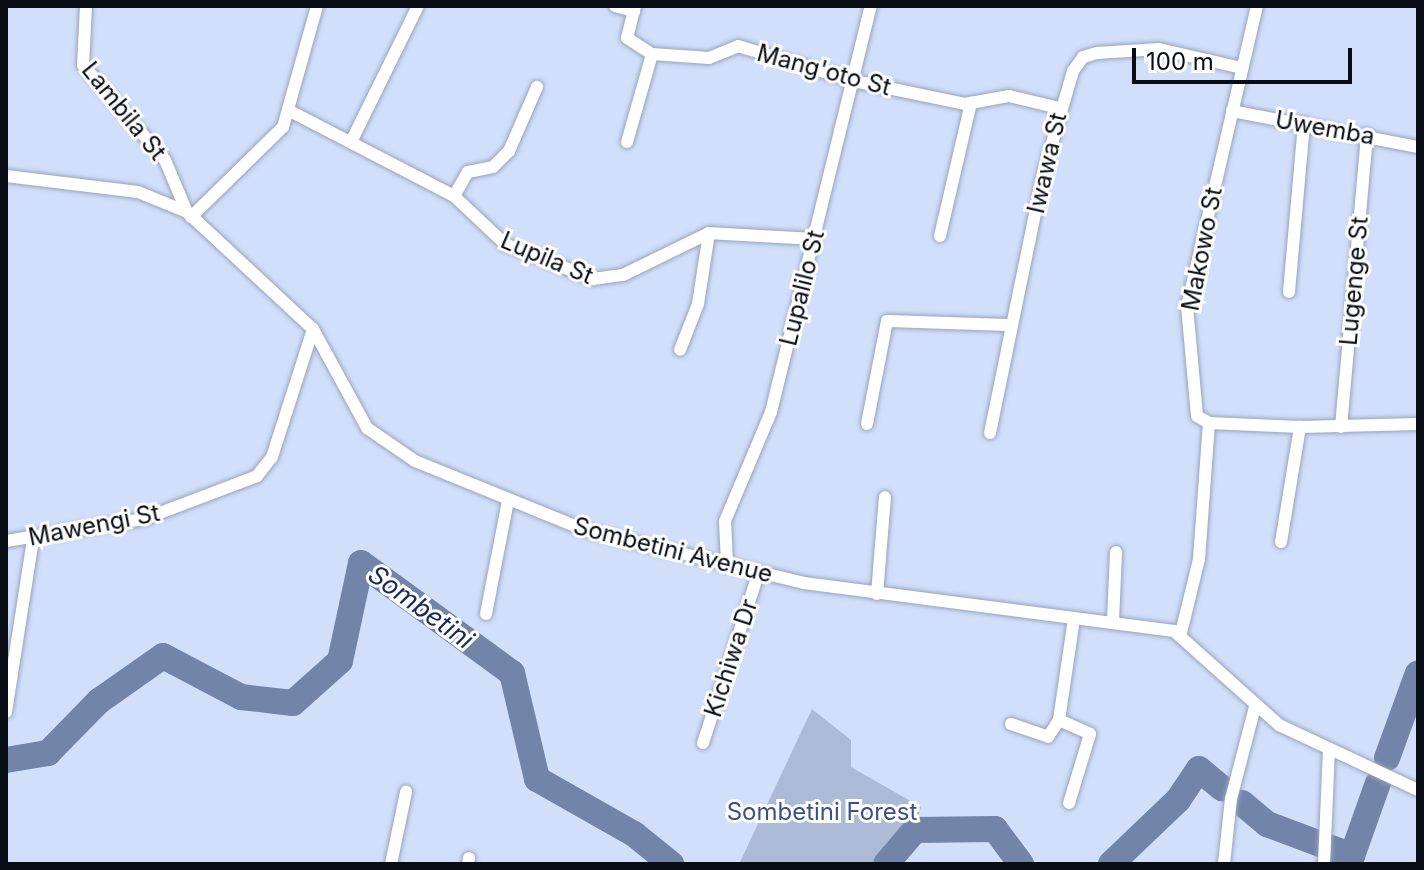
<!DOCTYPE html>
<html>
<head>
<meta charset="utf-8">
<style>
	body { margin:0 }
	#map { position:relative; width:1424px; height:870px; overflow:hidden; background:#d2dffa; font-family:Inter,sans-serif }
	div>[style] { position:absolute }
	.green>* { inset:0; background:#acbad5 }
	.river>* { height:26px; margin:-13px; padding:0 13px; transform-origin:13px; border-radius:13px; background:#7384a9 }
	.roads { filter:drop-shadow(0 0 2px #98a4be) drop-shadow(0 0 2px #98a4be) }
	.minor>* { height:12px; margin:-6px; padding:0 6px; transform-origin:6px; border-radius:6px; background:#fff }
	span { translate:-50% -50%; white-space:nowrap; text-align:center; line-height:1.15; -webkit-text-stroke:6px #fff; paint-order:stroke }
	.street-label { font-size:24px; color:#080c15 }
	.park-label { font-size:24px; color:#3c5286 }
	.water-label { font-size:26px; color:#172959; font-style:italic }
	.frame { position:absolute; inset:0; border:8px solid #080c15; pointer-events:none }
	.scale { position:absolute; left:1132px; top:48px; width:220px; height:36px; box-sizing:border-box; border:4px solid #080c15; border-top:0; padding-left:10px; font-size:24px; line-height:28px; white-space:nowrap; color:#080c15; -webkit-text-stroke:6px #fff; paint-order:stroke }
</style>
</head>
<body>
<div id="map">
	<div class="green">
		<i style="clip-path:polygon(812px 709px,851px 740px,851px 767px,921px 807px,904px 864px,739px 864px)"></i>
	</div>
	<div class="river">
		<i style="left:1387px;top:758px;width:90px;rotate:-70deg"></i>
		<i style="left:6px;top:760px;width:43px;rotate:-9.5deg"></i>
		<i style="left:48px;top:753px;width:73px;rotate:-45.6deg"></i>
		<i style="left:99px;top:701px;width:78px;rotate:-35.1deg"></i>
		<i style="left:163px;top:656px;width:88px;rotate:27.7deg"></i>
		<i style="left:241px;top:697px;width:52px;rotate:6.6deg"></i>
		<i style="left:293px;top:703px;width:63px;rotate:-41.8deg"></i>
		<i style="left:340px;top:661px;width:100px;rotate:-77.9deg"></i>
		<i style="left:361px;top:563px;width:187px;rotate:36.1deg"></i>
		<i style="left:512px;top:673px;width:109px;rotate:76.7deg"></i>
		<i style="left:537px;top:779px;width:112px;rotate:29.6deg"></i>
		<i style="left:634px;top:834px;width:48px;rotate:39deg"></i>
		<i style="left:1242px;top:803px;width:33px;rotate:40deg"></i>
		<i style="left:1267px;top:824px;width:91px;rotate:20.6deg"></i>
		<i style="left:1352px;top:856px;width:77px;rotate:-70.4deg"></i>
		<i style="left:886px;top:864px;width:45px;rotate:-49.5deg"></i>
		<i style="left:915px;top:830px;width:80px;rotate:-0.7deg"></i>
		<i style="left:995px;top:829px;width:44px;rotate:53.4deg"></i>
		<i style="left:1111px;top:864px;width:93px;rotate:-43.7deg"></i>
		<i style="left:1178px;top:800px;width:37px;rotate:-56deg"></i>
		<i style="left:1199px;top:769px;width:30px;rotate:40deg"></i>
	</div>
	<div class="roads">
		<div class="minor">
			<i style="left:86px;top:6px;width:59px;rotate:92.9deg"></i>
			<i style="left:83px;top:65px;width:125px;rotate:49.2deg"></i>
			<i style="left:165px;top:160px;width:56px;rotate:67.1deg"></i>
			<i style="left:615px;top:6px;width:20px;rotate:15deg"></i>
			<i style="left:635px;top:6px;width:33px;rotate:104deg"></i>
			<i style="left:627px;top:38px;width:30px;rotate:33deg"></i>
			<i style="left:652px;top:54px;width:57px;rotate:4deg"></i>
			<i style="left:709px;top:58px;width:31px;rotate:-22deg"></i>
			<i style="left:738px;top:46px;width:121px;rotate:16.8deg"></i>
			<i style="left:854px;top:81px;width:113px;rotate:11.7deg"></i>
			<i style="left:965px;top:104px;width:45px;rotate:-10.3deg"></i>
			<i style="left:1009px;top:96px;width:51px;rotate:13.5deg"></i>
			<i style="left:1257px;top:6px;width:308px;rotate:103.1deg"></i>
			<i style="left:1187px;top:306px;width:110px;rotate:84.8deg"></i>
			<i style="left:1197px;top:416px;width:14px;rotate:30deg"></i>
			<i style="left:1209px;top:423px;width:91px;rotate:2.5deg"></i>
			<i style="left:1300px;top:427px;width:118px;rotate:-1.5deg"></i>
			<i style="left:290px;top:111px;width:185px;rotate:27.4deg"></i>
			<i style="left:454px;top:196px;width:70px;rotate:43.3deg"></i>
			<i style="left:505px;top:244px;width:95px;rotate:21.7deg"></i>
			<i style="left:593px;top:279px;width:30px;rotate:-8deg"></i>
			<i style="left:623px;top:275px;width:96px;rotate:-26deg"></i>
			<i style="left:709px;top:233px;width:72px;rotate:98.8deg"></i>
			<i style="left:698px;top:304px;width:49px;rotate:111.4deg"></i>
			<i style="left:1232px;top:111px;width:189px;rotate:11deg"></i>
			<i style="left:351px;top:142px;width:152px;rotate:-63.8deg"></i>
			<i style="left:627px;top:142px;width:91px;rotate:-74.1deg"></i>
			<i style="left:6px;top:176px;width:133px;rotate:6.9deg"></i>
			<i style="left:138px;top:192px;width:53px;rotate:22.2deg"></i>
			<i style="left:187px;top:212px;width:172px;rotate:42.9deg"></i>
			<i style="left:313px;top:329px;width:113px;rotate:61.4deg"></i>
			<i style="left:367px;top:428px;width:58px;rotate:34.5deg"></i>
			<i style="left:415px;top:461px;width:183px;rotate:22.1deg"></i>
			<i style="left:585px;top:530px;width:225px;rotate:13.6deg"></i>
			<i style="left:804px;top:583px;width:373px;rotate:7.4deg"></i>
			<i style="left:1174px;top:631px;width:141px;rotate:41.8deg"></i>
			<i style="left:1279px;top:725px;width:153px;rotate:25.1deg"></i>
			<i style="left:454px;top:196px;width:28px;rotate:-60deg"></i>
			<i style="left:468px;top:172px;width:25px;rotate:-11deg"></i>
			<i style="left:493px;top:167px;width:23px;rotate:-45deg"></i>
			<i style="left:509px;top:151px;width:70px;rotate:-66.4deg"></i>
			<i style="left:191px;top:217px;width:129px;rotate:-44.4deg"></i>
			<i style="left:283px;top:127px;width:126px;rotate:-74.3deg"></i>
			<i style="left:709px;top:233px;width:104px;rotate:3.3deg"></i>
			<i style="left:940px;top:236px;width:137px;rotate:-76.9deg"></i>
			<i style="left:1289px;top:292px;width:170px;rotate:-84.9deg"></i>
			<i style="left:867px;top:424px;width:105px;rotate:-79deg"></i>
			<i style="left:887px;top:321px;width:122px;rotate:1.9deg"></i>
			<i style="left:1341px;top:427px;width:294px;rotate:-84.9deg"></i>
			<i style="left:990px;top:433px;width:268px;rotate:-78.4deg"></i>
			<i style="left:1044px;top:171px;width:104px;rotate:-73.8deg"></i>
			<i style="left:1073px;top:71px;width:17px;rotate:-54deg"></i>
			<i style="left:1083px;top:57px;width:15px;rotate:-16deg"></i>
			<i style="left:1097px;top:53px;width:62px;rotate:-3.7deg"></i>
			<i style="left:1159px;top:49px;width:85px;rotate:12.9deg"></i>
			<i style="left:6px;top:541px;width:140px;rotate:-9.1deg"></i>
			<i style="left:144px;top:519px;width:121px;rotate:-20.8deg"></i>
			<i style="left:257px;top:476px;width:24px;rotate:-52deg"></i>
			<i style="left:272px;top:457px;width:134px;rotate:-72.2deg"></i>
			<i style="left:1281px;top:542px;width:117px;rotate:-80.6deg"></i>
			<i style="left:727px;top:563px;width:42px;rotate:-92.7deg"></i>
			<i style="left:725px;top:521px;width:118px;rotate:-67.1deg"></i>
			<i style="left:771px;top:412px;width:418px;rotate:-76.2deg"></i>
			<i style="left:877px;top:594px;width:97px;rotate:-85.3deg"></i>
			<i style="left:486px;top:614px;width:115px;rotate:-79deg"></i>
			<i style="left:1113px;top:621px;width:69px;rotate:-87.5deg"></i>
			<i style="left:1181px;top:633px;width:76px;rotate:-76.3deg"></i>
			<i style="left:1199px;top:559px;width:136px;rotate:-85.8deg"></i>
			<i style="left:6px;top:712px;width:175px;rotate:-81.1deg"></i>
			<i style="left:1059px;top:720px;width:34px;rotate:24deg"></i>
			<i style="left:1090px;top:734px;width:72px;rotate:106.9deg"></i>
			<i style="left:1011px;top:724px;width:39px;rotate:19deg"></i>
			<i style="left:1048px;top:737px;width:20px;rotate:-57deg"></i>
			<i style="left:1059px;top:720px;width:102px;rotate:-81.6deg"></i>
			<i style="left:703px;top:743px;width:180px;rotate:-71.9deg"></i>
			<i style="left:391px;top:864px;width:74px;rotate:-78.2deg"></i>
			<i style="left:468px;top:864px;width:6px;rotate:-81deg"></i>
			<i style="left:1224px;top:864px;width:65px;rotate:-83.9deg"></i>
			<i style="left:1231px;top:799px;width:95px;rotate:-75.4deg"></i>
			<i style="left:1324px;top:864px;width:115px;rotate:-87.5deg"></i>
		</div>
	</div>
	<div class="street-label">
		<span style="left:824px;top:70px;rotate:15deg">Mang'oto St</span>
		<span style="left:124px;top:111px;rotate:51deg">Lambila St</span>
		<span style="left:1325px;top:128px;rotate:10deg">Uwemba</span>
		<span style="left:1047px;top:163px;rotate:-77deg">Iwawa St</span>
		<span style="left:1202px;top:249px;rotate:-79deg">Makowo St</span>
		<span style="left:547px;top:258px;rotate:23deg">Lupila St</span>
		<span style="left:1354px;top:281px;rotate:-85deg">Lugenge St</span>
		<span style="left:802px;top:288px;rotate:-76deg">Lupalilo St</span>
		<span style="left:94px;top:525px;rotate:-11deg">Mawengi St</span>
		<span style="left:673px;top:550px;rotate:14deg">Sombetini Avenue</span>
		<span style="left:731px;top:658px;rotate:-72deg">Kichiwa Dr</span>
	</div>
	<div class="park-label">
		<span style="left:822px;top:812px">Sombetini Forest</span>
	</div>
	<div class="water-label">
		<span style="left:421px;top:607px;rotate:36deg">Sombetini</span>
	</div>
	<div class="frame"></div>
	<div class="scale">100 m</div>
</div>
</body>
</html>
